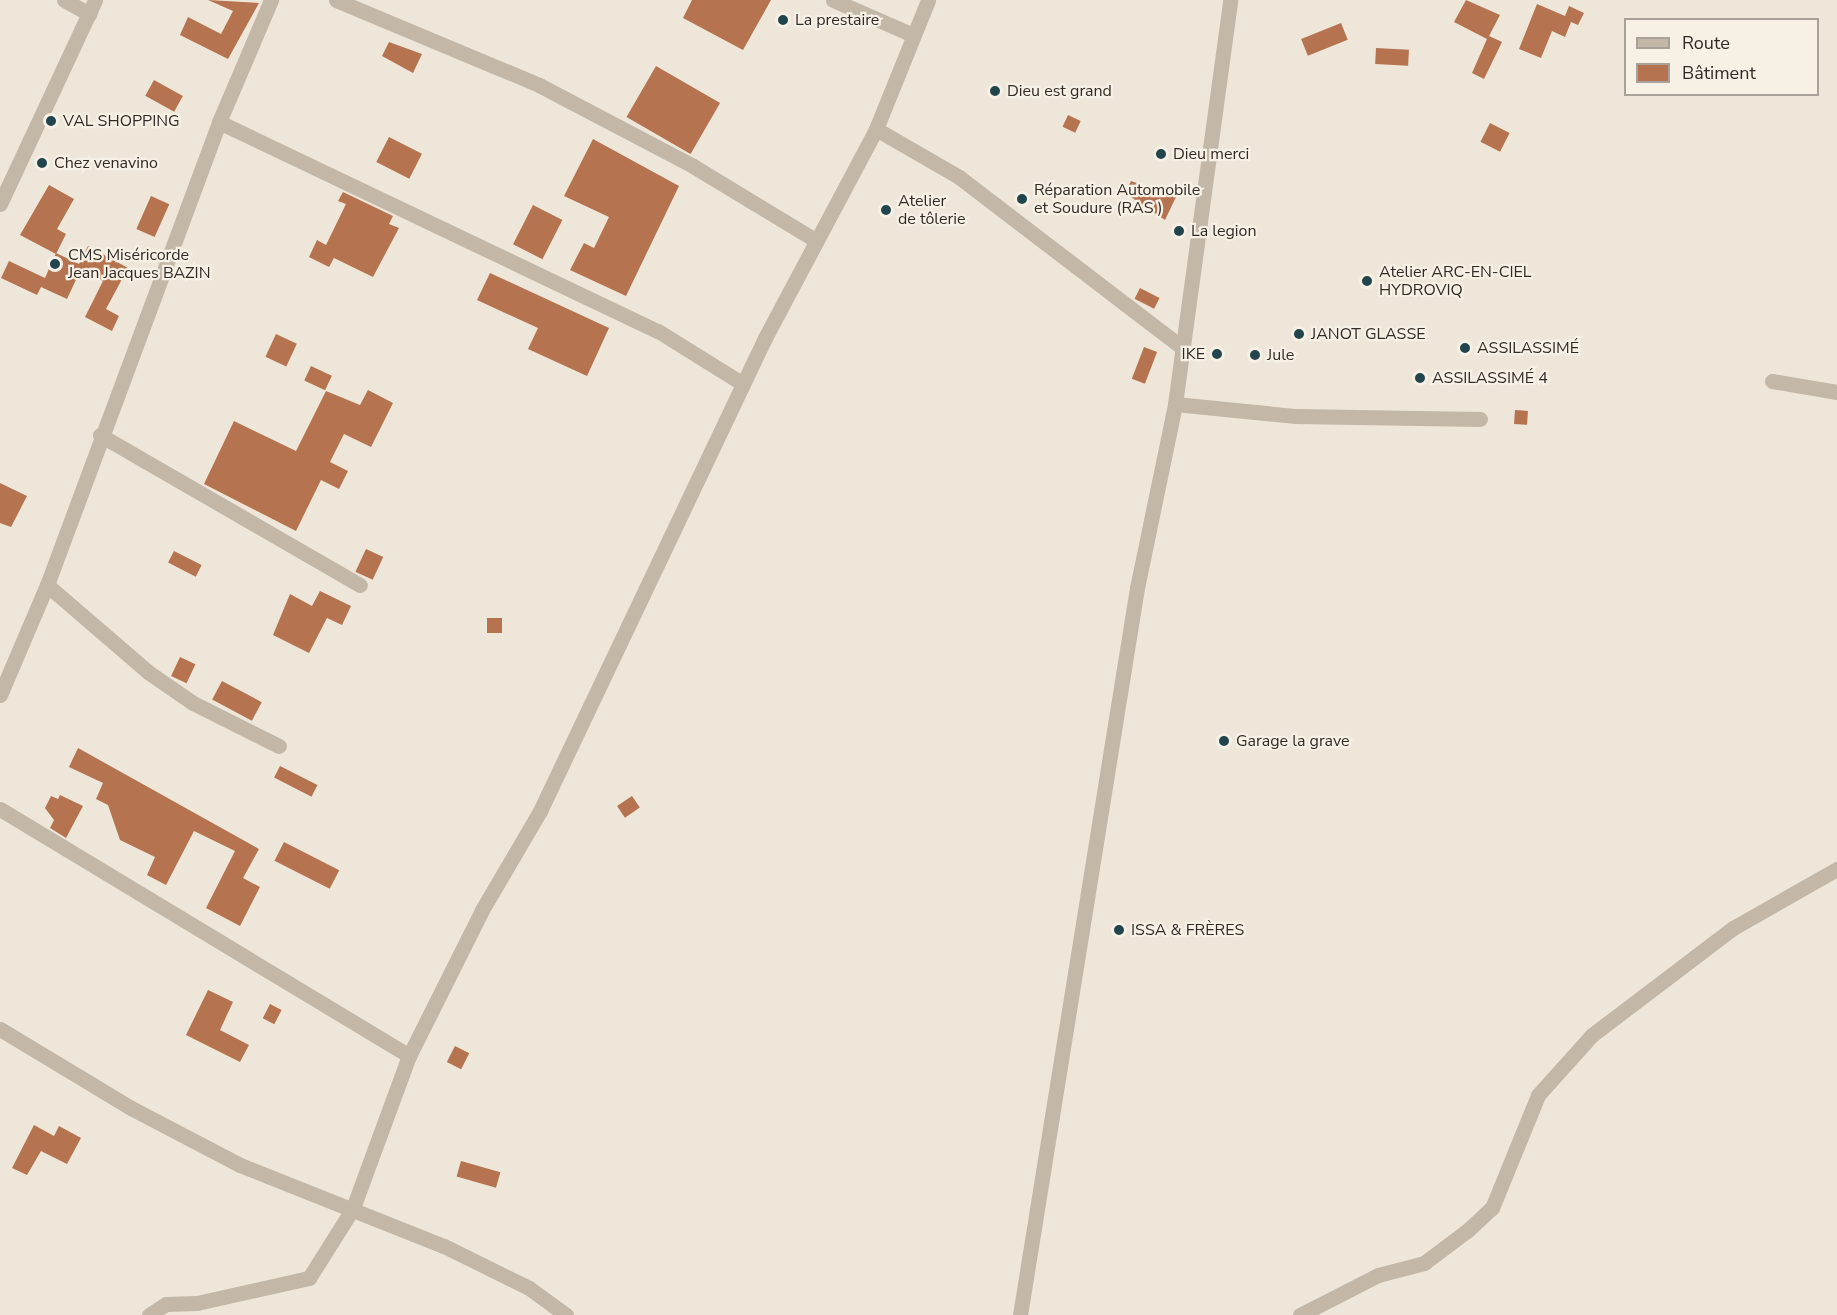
<!DOCTYPE html>
<html>
<head>
<meta charset="utf-8">
<style>
	body { margin:0 }
	#map { position:relative; width:1837px; height:1315px; overflow:hidden; background:#ede6d9; font-family:"Nunito Sans",sans-serif }
	div>[style] { position:absolute }
	.building>* { inset:0; background:#b6734f; transform-origin:0 0 }
	.street>* { height:15px; margin:-7.5px; padding:0 7.5px; transform-origin:7.5px; border-radius:7.5px; background:#c3b7a7 }
	.dots>* { width:16px; height:16px; translate:-50% -50%; box-sizing:border-box; border:3px solid #f6f0e5; border-radius:50% }
	span { translate:-50% -50%; white-space:nowrap; text-align:center; line-height:1.15; -webkit-text-stroke:4.5px #f6f0e5; paint-order:stroke }
	.poi-label { font-size:16px; color:#312b26 }
	.left { translate:0 -50%; text-align:left }
	.right { translate:-100% -50%; text-align:right }
	.legend { position:absolute; left:1624px; top:18px; width:195px; height:78px; box-sizing:border-box; background:#f6f0e5; border:2px solid #a7a199; margin:0; padding:8px 10px; list-style:none; font-size:18px; color:#312b26 }
	.legend li { display:flex; align-items:center; gap:12px; height:30px }
	.legend b { width:30px; border:2px solid #a7a199 }
</style>
</head>
<body>
<div id="map">
	<div class="building">
		<i style="clip-path:polygon(208px 0,259px 3px,228px 59px,180px 35px,188px 17px,221px 34px,233px 11px)"></i>
		<i style="clip-path:polygon(692px 0,771px 0,743px 50px,683px 18px)"></i>
		<i style="clip-path:polygon(1466px 0,1500px 15px,1489px 36px,1502px 42px,1484px 79px,1472px 73px,1487px 39px,1454px 22px)"></i>
		<i style="clip-path:polygon(1537px 4px,1565px 16px,1569px 6px,1584px 13px,1578px 25px,1571px 22px,1565px 37px,1552px 31px,1541px 58px,1519px 49px)"></i>
		<i style="left:1341px;top:23px;width:18px;height:43px;rotate:68deg"></i>
		<i style="clip-path:polygon(389px 42px,422px 54px,413px 73px,382px 56px)"></i>
		<i style="left:1376px;top:48px;width:33px;height:16px;rotate:3deg"></i>
		<i style="left:656px;top:66px;width:74px;height:59px;rotate:30deg"></i>
		<i style="left:154px;top:80px;width:33px;height:18px;rotate:29deg"></i>
		<i style="left:1068px;top:115px;width:14px;height:13px;rotate:25deg"></i>
		<i style="left:1490px;top:123px;width:22px;height:21px;rotate:27deg"></i>
		<i style="left:389px;top:137px;width:37px;height:28px;rotate:27deg"></i>
		<i style="clip-path:polygon(593px 139px,679px 186px,626px 296px,570px 270px,584px 243px,594px 248px,609px 217px,564px 196px)"></i>
		<i style="clip-path:polygon(1131px 181px,1176px 197px,1165px 220px,1125px 193px)"></i>
		<i style="clip-path:polygon(49px 185px,74px 199px,57px 229px,66px 234px,56px 254px,20px 235px)"></i>
		<i style="clip-path:polygon(343px 192px,393px 216px,389px 224px,399px 228px,373px 277px,334px 258px,329px 267px,309px 257px,317px 240px,326px 245px,346px 204px,338px 201px)"></i>
		<i style="left:151px;top:196px;width:20px;height:36px;rotate:24deg"></i>
		<i style="left:533px;top:205px;width:33px;height:44px;rotate:27deg"></i>
		<i style="clip-path:polygon(88px 246px,128px 268px,106px 309px,119px 316px,112px 331px,85px 317px,103px 281px,81px 269px,67px 299px,41px 287px,37px 295px,1px 278px,9px 261px,45px 278px,56px 253px,79px 264px)"></i>
		<i style="clip-path:polygon(490px 273px,609px 328px,587px 376px,528px 349px,538px 328px,477px 300px)"></i>
		<i style="left:1140px;top:288px;width:22px;height:12px;rotate:27deg"></i>
		<i style="left:276px;top:334px;width:23px;height:25px;rotate:25deg"></i>
		<i style="left:1144px;top:347px;width:14px;height:34px;rotate:21deg"></i>
		<i style="left:311px;top:366px;width:23px;height:16px;rotate:25deg"></i>
		<i style="clip-path:polygon(368px 390px,393px 403px,371px 447px,344px 434px,330px 462px,348px 471px,339px 489px,321px 480px,296px 531px,204px 484px,234px 421px,296px 451px,326px 391px,360px 405px)"></i>
		<i style="left:1515px;top:410px;width:13px;height:14px;rotate:4deg"></i>
		<i style="clip-path:polygon(0 483px,27px 496px,11px 527px,0 523px)"></i>
		<i style="left:366px;top:549px;width:19px;height:25px;rotate:25deg"></i>
		<i style="left:174px;top:551px;width:31px;height:13px;rotate:27deg"></i>
		<i style="clip-path:polygon(320px 591px,351px 606px,342px 625px,327px 618px,309px 653px,273px 635px,290px 594px,312px 606px)"></i>
		<i style="left:487px;top:618px;width:15px;height:15px"></i>
		<i style="left:180px;top:657px;width:17px;height:21px;rotate:25deg"></i>
		<i style="left:222px;top:681px;width:45px;height:21px;rotate:28deg"></i>
		<i style="clip-path:polygon(78px 748px,259px 849px,243px 878px,260px 887px,240px 926px,206px 908px,235px 851px,194px 831px,166px 885px,147px 875px,155px 857px,120px 840px,108px 805px,96px 799px,103px 783px,69px 767px)"></i>
		<i style="left:280px;top:766px;width:42px;height:13px;rotate:27deg"></i>
		<i style="clip-path:polygon(60px 795px,83px 806px,66px 838px,50px 828px,54px 820px,45px 808px,51px 796px,58px 799px)"></i>
		<i style="left:632px;top:796px;width:14px;height:18px;rotate:56deg"></i>
		<i style="left:284px;top:842px;width:62px;height:21px;rotate:27deg"></i>
		<i style="clip-path:polygon(208px 990px,233px 1002px,220px 1030px,249px 1045px,240px 1062px,186px 1035px)"></i>
		<i style="left:270px;top:1004px;width:13px;height:16px;rotate:27deg"></i>
		<i style="left:455px;top:1046px;width:16px;height:18px;rotate:27deg"></i>
		<i style="clip-path:polygon(34px 1125px,54px 1136px,59px 1126px,81px 1138px,67px 1164px,41px 1151px,27px 1175px,12px 1168px)"></i>
		<i style="left:461px;top:1161px;width:41px;height:16px;rotate:16deg"></i>
	</div>
	<div class="street">
		<i style="left:64px;top:0;width:29px;rotate:29deg"></i>
		<i style="left:336px;top:0;width:220px;rotate:22.7deg"></i>
		<i style="left:539px;top:85px;width:174px;rotate:27.7deg"></i>
		<i style="left:693px;top:166px;width:143px;rotate:31.2deg"></i>
		<i style="left:833px;top:0;width:87px;rotate:23.6deg"></i>
		<i style="left:219px;top:122px;width:486px;rotate:25.5deg"></i>
		<i style="left:658px;top:331px;width:100px;rotate:31.9deg"></i>
		<i style="left:876px;top:129px;width:96px;rotate:30deg"></i>
		<i style="left:959px;top:177px;width:280px;rotate:37.4deg"></i>
		<i style="left:0;top:204px;width:225px;rotate:-65deg"></i>
		<i style="left:1772px;top:381px;width:66px;rotate:9.6deg"></i>
		<i style="left:1175px;top:404px;width:122px;rotate:5.7deg"></i>
		<i style="left:1296px;top:416px;width:184px;rotate:0.9deg"></i>
		<i style="left:100px;top:435px;width:300px;rotate:30deg"></i>
		<i style="left:47px;top:585px;width:133px;rotate:40.7deg"></i>
		<i style="left:148px;top:672px;width:55px;rotate:34.6deg"></i>
		<i style="left:193px;top:703px;width:96px;rotate:26.6deg"></i>
		<i style="left:0;top:695px;width:120px;rotate:-66.9deg"></i>
		<i style="left:47px;top:585px;width:494px;rotate:-69.6deg"></i>
		<i style="left:219px;top:122px;width:133px;rotate:-66.9deg"></i>
		<i style="left:0;top:809px;width:478px;rotate:31.1deg"></i>
		<i style="left:0;top:1029px;width:153px;rotate:31.1deg"></i>
		<i style="left:131px;top:1108px;width:123px;rotate:27.6deg"></i>
		<i style="left:240px;top:1165px;width:219px;rotate:21.7deg"></i>
		<i style="left:444px;top:1246px;width:95px;rotate:26.3deg"></i>
		<i style="left:529px;top:1288px;width:46px;rotate:36.1deg"></i>
		<i style="left:149px;top:1315px;width:20px;rotate:-33deg"></i>
		<i style="left:166px;top:1304px;width:31px;rotate:-2deg"></i>
		<i style="left:197px;top:1303px;width:115px;rotate:-12.6deg"></i>
		<i style="left:309px;top:1278px;width:83px;rotate:-57.8deg"></i>
		<i style="left:353px;top:1208px;width:162px;rotate:-69.8deg"></i>
		<i style="left:409px;top:1056px;width:163px;rotate:-63.4deg"></i>
		<i style="left:482px;top:910px;width:115px;rotate:-59.6deg"></i>
		<i style="left:540px;top:811px;width:524px;rotate:-64.56deg"></i>
		<i style="left:765px;top:338px;width:237px;rotate:-62deg"></i>
		<i style="left:876px;top:129px;width:139px;rotate:-68deg"></i>
		<i style="left:1020px;top:1315px;width:736px;rotate:-80.86deg"></i>
		<i style="left:1137px;top:588px;width:188px;rotate:-78.3deg"></i>
		<i style="left:1175px;top:404px;width:408px;rotate:-82.2deg"></i>
		<i style="left:1300px;top:1315px;width:88px;rotate:-27.1deg"></i>
		<i style="left:1378px;top:1275px;width:48px;rotate:-14.6deg"></i>
		<i style="left:1424px;top:1263px;width:55px;rotate:-36.9deg"></i>
		<i style="left:1468px;top:1230px;width:33px;rotate:-43deg"></i>
		<i style="left:1492px;top:1208px;width:122px;rotate:-67.8deg"></i>
		<i style="left:1538px;top:1095px;width:81px;rotate:-48deg"></i>
		<i style="left:1592px;top:1035px;width:177px;rotate:-37.2deg"></i>
		<i style="left:1733px;top:928px;width:120px;rotate:-29.6deg"></i>
	</div>
	<div class="dots">
		<i style="left:783px;top:20px;background:#22454d"></i>
		<i style="left:995px;top:91px;background:#22454d"></i>
		<i style="left:51px;top:121px;background:#22454d"></i>
		<i style="left:1161px;top:154px;background:#22454d"></i>
		<i style="left:42px;top:163px;background:#22454d"></i>
		<i style="left:1022px;top:199px;background:#22454d"></i>
		<i style="left:886px;top:210px;background:#22454d"></i>
		<i style="left:1179px;top:231px;background:#22454d"></i>
		<i style="left:55px;top:264px;background:#22454d"></i>
		<i style="left:1367px;top:281px;background:#22454d"></i>
		<i style="left:1299px;top:334px;background:#22454d"></i>
		<i style="left:1465px;top:348px;background:#22454d"></i>
		<i style="left:1217px;top:354px;background:#22454d"></i>
		<i style="left:1255px;top:355px;background:#22454d"></i>
		<i style="left:1420px;top:378px;background:#22454d"></i>
		<i style="left:1224px;top:741px;background:#22454d"></i>
		<i style="left:1119px;top:930px;background:#22454d"></i>
	</div>
	<div class="poi-label">
		<span class="left" style="left:795px;top:20px">La prestaire</span>
		<span class="left" style="left:1007px;top:91px">Dieu est grand</span>
		<span class="left" style="left:63px;top:121px">VAL SHOPPING</span>
		<span class="left" style="left:1173px;top:154px">Dieu merci</span>
		<span class="left" style="left:54px;top:163px">Chez venavino</span>
		<span class="left" style="left:1034px;top:199px">Réparation Automobile<br>et Soudure (RAS )</span>
		<span class="left" style="left:898px;top:210px">Atelier<br>de tôlerie</span>
		<span class="left" style="left:1191px;top:231px">La legion</span>
		<span class="left" style="left:68px;top:264px">CMS Miséricorde<br>Jean Jacques BAZIN</span>
		<span class="left" style="left:1379px;top:281px">Atelier ARC-EN-CIEL<br>HYDROVIQ</span>
		<span class="left" style="left:1311px;top:334px">JANOT GLASSE</span>
		<span class="left" style="left:1477px;top:348px">ASSILASSIMÉ</span>
		<span class="right" style="left:1205px;top:354px">IKE</span>
		<span class="left" style="left:1267px;top:355px">Jule</span>
		<span class="left" style="left:1432px;top:378px">ASSILASSIMÉ 4</span>
		<span class="left" style="left:1236px;top:741px">Garage la grave</span>
		<span class="left" style="left:1131px;top:930px">ISSA &amp; FRÈRES</span>
	</div>
	<ul class="legend">
	<li><b style="height:8px;background:#c3b7a7"></b>Route</li>
	<li><b style="height:16px;background:#b6734f"></b>Bâtiment</li>
	</ul>
</div>
</body>
</html>
